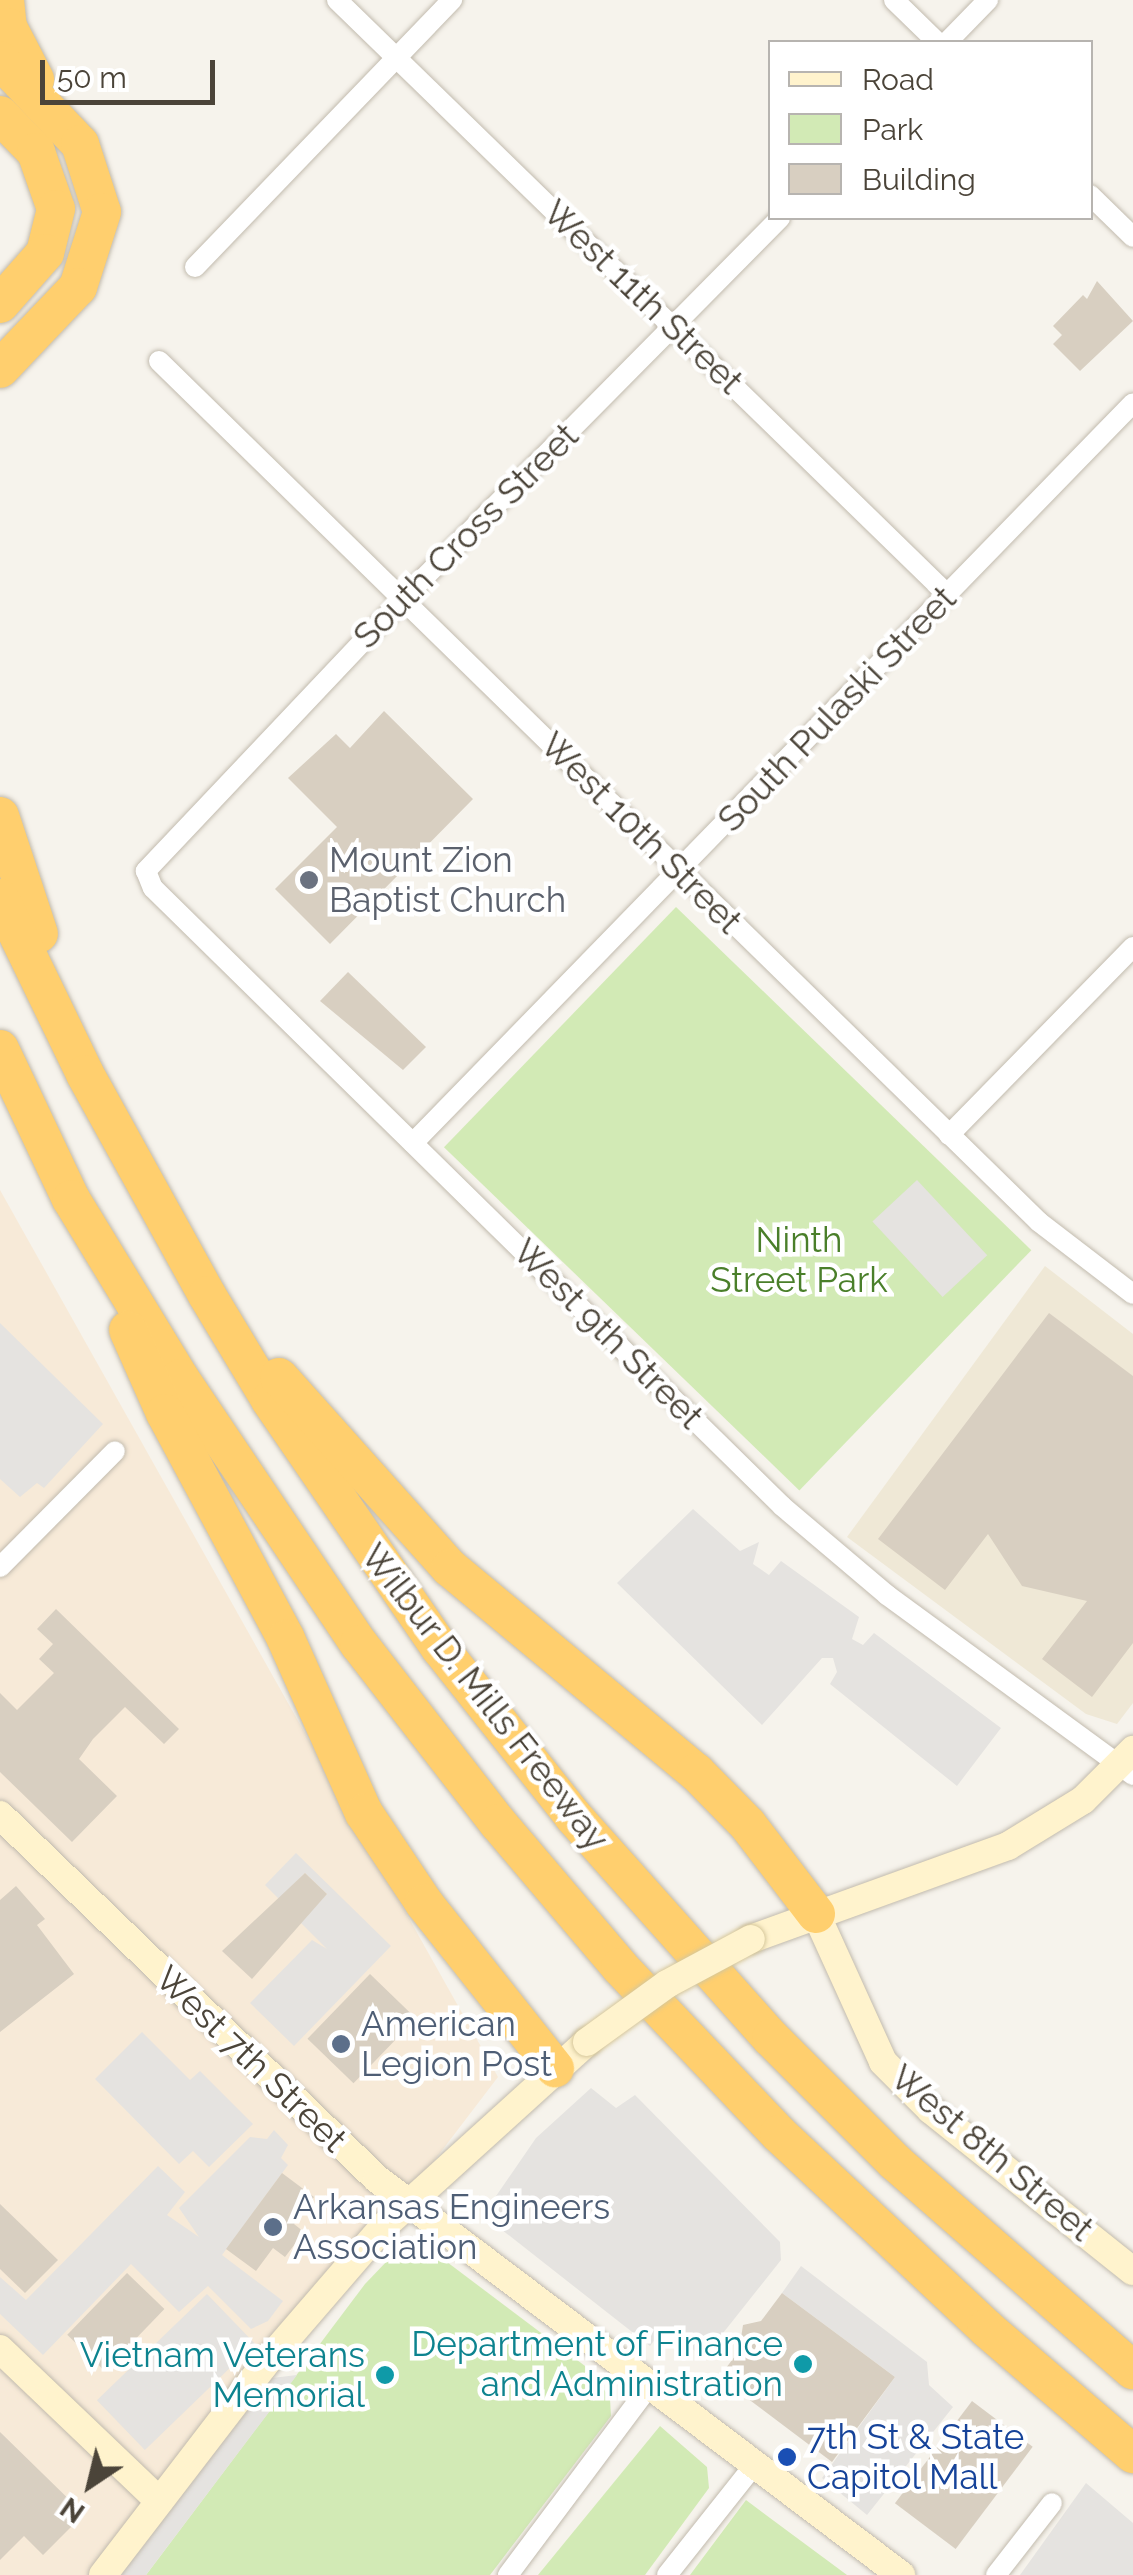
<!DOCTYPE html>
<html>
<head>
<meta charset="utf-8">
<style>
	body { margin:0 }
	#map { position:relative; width:1133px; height:2575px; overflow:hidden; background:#f6f3ec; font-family:Raleway,sans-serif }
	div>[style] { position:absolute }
	.commercial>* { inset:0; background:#f7ead8 }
	.education>* { inset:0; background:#efe8d6 }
	.green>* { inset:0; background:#d2eab5; transform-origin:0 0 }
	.parking>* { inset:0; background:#e5e3e0; transform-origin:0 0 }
	.building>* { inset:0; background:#d8cfc1; transform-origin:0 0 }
	.roads { filter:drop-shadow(0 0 2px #c2bbae) drop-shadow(0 0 2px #c2bbae) }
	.street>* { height:20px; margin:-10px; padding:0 10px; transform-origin:10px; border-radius:10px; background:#fff }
	.secondary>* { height:28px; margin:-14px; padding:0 14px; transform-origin:14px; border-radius:14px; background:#fff3cd }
	.highway>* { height:38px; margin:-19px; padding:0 19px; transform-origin:19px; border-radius:19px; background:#ffcf6e }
	.bridges { filter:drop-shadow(0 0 2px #d6c79b) drop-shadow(0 0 2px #d6c79b) }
	.secondary-bridge>* { height:28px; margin:-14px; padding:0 14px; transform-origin:14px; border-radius:14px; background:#fff3cd }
	.dots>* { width:28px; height:28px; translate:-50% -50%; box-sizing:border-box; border:5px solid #fff; border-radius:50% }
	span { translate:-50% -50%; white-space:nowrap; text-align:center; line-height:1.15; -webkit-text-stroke:9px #fff; paint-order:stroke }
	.street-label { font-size:35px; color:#4b4439 }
	.worship-label { font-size:35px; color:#5b616d }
	.left { translate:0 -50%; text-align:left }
	.park-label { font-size:35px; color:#4a7f2a }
	.service-label { font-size:35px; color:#4e5e75 }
	.culture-label { font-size:35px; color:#0d838f }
	.right { translate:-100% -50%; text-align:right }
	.transit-label { font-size:35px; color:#164399 }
	.legend { position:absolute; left:768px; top:40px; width:325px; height:180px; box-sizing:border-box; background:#fff; border:2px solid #b7b4b0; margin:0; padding:12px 18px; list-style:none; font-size:30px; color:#4b4439 }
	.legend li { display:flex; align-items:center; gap:20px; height:50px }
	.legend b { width:50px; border:2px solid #b7b4b0 }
	.north { position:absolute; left:40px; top:2435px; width:100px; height:100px; -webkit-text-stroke:8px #fff; paint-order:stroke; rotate:215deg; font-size:28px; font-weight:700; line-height:40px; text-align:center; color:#4b4439 }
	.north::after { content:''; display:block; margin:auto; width:35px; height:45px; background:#4b4439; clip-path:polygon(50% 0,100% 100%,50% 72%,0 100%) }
	.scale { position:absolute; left:40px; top:60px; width:175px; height:45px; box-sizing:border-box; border:5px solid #4b4439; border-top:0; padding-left:12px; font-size:30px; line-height:35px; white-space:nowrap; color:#4b4439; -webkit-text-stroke:8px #fff; paint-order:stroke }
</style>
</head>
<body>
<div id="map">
	<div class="commercial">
		<i style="clip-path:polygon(0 1190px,498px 2077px,118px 2575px,0 2575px)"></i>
	</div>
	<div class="education">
		<i style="clip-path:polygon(1045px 1266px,1133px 1334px,1133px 1703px,1117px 1724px,1086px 1714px,847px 1537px)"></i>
	</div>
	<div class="green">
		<i style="left:676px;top:907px;width:494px;height:334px;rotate:44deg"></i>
		<i style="clip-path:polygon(414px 2247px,439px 2256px,593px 2372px,610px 2399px,611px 2416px,490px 2575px,146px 2575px,365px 2284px,389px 2259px)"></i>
		<i style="clip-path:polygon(660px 2426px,707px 2467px,709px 2488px,645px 2575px,538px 2575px)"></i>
		<i style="clip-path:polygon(746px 2500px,770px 2518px,847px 2575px,690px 2575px)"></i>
	</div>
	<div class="parking">
		<i style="left:917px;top:1180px;width:103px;height:61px;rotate:47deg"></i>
		<i style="clip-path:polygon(0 1323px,103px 1424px,44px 1488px,37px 1483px,20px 1497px,0 1479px)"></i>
		<i style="clip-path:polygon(693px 1509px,740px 1551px,759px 1542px,753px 1564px,769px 1575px,781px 1561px,859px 1617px,852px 1639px,863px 1645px,874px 1633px,1001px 1728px,957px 1786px,830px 1684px,837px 1672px,833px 1658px,822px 1658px,762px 1725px,617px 1583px)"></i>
		<i style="clip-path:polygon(296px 1853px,391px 1946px,294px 2046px,250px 2003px,312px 1940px,327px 1949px,300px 1922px,327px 1894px,305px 1873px,279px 1899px,265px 1885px)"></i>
		<i style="clip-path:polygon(142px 2032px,190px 2080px,200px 2071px,253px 2124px,209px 2167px,193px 2151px,179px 2164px,95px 2079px)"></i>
		<i style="clip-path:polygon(591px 2088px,616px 2108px,635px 2095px,780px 2242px,781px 2260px,704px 2357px,663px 2329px,650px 2346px,483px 2215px,536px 2138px)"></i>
		<i style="clip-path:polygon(274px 2130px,288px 2145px,281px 2158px,288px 2165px,222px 2255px,283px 2301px,268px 2321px,251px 2329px,208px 2286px,179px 2312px,131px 2264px,43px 2355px,0 2314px,0 2277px,26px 2300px,158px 2166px,185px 2192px,167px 2215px,199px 2237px,179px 2208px,250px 2137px,267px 2139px)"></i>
		<i style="clip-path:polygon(801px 2266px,927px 2362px,929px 2385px,953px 2407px,867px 2515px,822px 2478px,895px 2377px,782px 2293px)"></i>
		<i style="left:207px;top:2294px;width:69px;height:153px;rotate:46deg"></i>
		<i style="clip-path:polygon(297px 2375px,146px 2575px,121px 2575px,272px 2378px)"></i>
		<i style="clip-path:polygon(1086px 2483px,1133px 2523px,1133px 2575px,1020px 2575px)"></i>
	</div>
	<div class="building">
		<i style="clip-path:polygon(1097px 281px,1133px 321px,1080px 371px,1053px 344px,1062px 335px,1053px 326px,1083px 295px,1087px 299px)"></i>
		<i style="clip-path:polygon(384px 711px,473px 799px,330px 944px,275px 889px,337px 827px,288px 778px,336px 734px,350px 748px)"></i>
		<i style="clip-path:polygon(348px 972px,426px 1047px,403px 1070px,320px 1001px)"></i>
		<i style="clip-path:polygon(1049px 1313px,1133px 1376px,1133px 1643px,1092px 1697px,1042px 1659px,1087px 1601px,1022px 1586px,988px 1534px,945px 1590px,878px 1539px)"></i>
		<i style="clip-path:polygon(56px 1609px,179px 1729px,164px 1744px,125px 1707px,93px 1739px,79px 1759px,117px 1796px,72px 1842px,0 1772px,0 1693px,17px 1710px,54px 1673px,39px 1659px,53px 1644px,37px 1629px)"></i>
		<i style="clip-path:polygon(305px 1873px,327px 1894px,252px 1979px,222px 1951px)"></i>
		<i style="clip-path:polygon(16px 1886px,45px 1919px,37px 1925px,74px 1974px,0 2032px,0 1900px)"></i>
		<i style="left:370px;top:1974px;width:64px;height:90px;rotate:44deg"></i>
		<i style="clip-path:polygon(282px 2173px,314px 2197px,294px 2224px,304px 2232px,285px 2257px,273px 2248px,256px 2271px,226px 2249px)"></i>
		<i style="clip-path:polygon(0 2204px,58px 2260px,25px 2293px,0 2269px)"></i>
		<i style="left:127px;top:2273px;width:52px;height:86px;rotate:44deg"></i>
		<i style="clip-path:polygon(782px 2293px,895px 2377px,832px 2462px,719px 2377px,739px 2351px,743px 2325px,761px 2321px)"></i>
		<i style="left:972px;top:2401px;width:76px;height:128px;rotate:37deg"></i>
		<i style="clip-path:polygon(0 2432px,84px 2514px,43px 2555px,24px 2536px,0 2560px)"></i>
	</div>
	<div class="roads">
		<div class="street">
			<i style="left:337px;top:0;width:853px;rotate:44.24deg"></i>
			<i style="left:894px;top:0;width:60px;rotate:44.3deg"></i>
			<i style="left:947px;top:42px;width:59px;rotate:-45.7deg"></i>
			<i style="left:1090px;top:195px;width:60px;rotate:44.3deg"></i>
			<i style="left:780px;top:218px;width:535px;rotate:134.7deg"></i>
			<i style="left:404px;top:598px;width:376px;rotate:133.4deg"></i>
			<i style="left:146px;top:871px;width:18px;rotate:68deg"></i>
			<i style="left:153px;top:888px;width:882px;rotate:44.49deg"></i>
			<i style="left:782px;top:1506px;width:138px;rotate:40.3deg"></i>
			<i style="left:887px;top:1595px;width:305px;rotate:36.2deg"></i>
			<i style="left:195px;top:267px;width:371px;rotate:-46.1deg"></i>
			<i style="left:159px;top:361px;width:1231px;rotate:44.37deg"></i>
			<i style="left:1039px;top:1222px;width:118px;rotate:37.5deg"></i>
			<i style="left:949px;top:1135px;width:263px;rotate:-45.6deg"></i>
			<i style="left:413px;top:1143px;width:1032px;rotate:-45.78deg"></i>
			<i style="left:0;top:1567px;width:163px;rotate:-45.2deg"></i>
			<i style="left:508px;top:2575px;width:239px;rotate:-53.2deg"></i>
			<i style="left:667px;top:2575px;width:142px;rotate:-51.6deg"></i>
			<i style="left:996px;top:2575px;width:91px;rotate:-52.1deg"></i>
		</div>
		<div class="secondary">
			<i style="left:0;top:1815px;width:524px;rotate:43.99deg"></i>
			<i style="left:377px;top:2179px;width:657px;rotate:37.08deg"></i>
			<i style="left:816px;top:1914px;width:162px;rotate:65.6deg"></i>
			<i style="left:883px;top:2062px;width:68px;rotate:45deg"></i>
			<i style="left:931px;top:2110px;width:258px;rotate:38.6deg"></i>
			<i style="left:751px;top:1939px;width:273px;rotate:-19.9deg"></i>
			<i style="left:1008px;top:1846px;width:88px;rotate:-31.5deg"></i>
			<i style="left:1083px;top:1800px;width:71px;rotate:-45deg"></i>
			<i style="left:0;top:2349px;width:220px;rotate:43.7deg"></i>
			<i style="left:103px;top:2575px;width:265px;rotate:-52.5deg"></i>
			<i style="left:264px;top:2365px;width:182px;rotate:-49.2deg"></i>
			<i style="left:383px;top:2227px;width:275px;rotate:-42.2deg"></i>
		</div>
		<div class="highway">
			<i style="left:5px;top:0;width:27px;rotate:84deg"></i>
			<i style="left:8px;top:27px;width:59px;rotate:62.6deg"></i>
			<i style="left:0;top:60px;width:116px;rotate:46.4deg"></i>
			<i style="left:80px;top:144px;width:71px;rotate:72.1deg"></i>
			<i style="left:102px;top:212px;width:79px;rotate:107.7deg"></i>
			<i style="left:78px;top:287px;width:113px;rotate:133.6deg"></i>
			<i style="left:0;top:115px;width:52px;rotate:45.8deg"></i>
			<i style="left:36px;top:152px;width:60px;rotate:70.7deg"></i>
			<i style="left:56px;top:209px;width:45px;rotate:104deg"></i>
			<i style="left:45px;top:253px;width:68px;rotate:131.4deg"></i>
			<i style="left:0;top:816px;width:124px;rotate:71.7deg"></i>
			<i style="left:0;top:898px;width:195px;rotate:64.2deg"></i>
			<i style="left:85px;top:1074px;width:252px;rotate:61.1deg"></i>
			<i style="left:207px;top:1295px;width:122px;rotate:59deg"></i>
			<i style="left:270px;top:1400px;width:301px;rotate:55.6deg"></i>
			<i style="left:440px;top:1648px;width:214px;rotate:51.6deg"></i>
			<i style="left:573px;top:1816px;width:297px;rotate:48.3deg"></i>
			<i style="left:771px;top:2038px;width:175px;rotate:45deg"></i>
			<i style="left:895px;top:2162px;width:316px;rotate:41.2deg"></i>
			<i style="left:0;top:1049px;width:166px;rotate:64.7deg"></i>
			<i style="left:71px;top:1199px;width:210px;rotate:58.7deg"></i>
			<i style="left:180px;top:1378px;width:321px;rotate:56.1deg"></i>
			<i style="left:359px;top:1644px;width:227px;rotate:52.2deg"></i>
			<i style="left:498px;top:1823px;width:189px;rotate:49.7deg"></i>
			<i style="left:620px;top:1967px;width:231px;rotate:46.4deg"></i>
			<i style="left:779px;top:2134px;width:284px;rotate:43.1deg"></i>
			<i style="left:986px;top:2328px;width:194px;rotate:40.6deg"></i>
			<i style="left:128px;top:1330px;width:91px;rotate:66deg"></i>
			<i style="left:165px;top:1413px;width:256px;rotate:61.8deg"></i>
			<i style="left:286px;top:1639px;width:191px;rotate:65.9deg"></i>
			<i style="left:364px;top:1813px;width:108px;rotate:56.3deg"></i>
			<i style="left:424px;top:1903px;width:211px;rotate:51.6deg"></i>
			<i style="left:279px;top:1377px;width:256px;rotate:48.2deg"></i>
			<i style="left:450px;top:1568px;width:320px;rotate:39.7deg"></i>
			<i style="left:696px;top:1772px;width:74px;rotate:45.5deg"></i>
			<i style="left:748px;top:1825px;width:112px;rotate:52.6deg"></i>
		</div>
	</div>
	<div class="bridges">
		<div class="secondary-bridge">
			<i style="left:587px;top:2042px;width:99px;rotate:-35.9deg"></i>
			<i style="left:667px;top:1984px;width:95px;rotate:-28.2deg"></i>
		</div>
	</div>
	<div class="dots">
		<i style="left:309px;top:880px;background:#6b7280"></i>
		<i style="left:341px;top:2044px;background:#5c6f8a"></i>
		<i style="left:273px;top:2227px;background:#5c6f8a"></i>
		<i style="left:803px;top:2364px;background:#0f9aa8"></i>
		<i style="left:385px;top:2375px;background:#0f9aa8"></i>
		<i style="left:787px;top:2457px;background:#1a4fb4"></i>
	</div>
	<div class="street-label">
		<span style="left:643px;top:297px;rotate:44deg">West 11th Street</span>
		<span style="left:466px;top:536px;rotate:-45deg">South Cross Street</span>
		<span style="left:837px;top:709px;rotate:-46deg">South Pulaski Street</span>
		<span style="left:641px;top:833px;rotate:45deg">West 10th Street</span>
		<span style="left:608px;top:1334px;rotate:45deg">West 9th Street</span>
		<span style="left:485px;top:1697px;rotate:52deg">Wilbur D. Mills Freeway</span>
		<span style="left:251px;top:2059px;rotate:44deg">West 7th Street</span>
		<span style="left:992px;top:2153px;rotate:40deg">West 8th Street</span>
	</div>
	<div class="worship-label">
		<span class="left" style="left:329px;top:880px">Mount Zion<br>Baptist Church</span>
	</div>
	<div class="park-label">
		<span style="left:799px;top:1260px">Ninth<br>Street Park</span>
	</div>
	<div class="service-label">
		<span class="left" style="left:361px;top:2044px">American<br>Legion Post</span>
		<span class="left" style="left:293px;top:2227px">Arkansas Engineers<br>Association</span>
	</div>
	<div class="culture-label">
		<span class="right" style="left:783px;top:2364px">Department of Finance<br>and Administration</span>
		<span class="right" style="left:365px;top:2375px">Vietnam Veterans<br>Memorial</span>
	</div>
	<div class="transit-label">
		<span class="left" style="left:807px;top:2457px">7th St &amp; State<br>Capitol Mall</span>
	</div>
	<ul class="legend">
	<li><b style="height:12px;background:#fff3cd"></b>Road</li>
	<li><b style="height:28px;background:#d2eab5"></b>Park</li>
	<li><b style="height:28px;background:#d8cfc1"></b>Building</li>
	</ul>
	<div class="north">N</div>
	<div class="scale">50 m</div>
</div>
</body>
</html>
